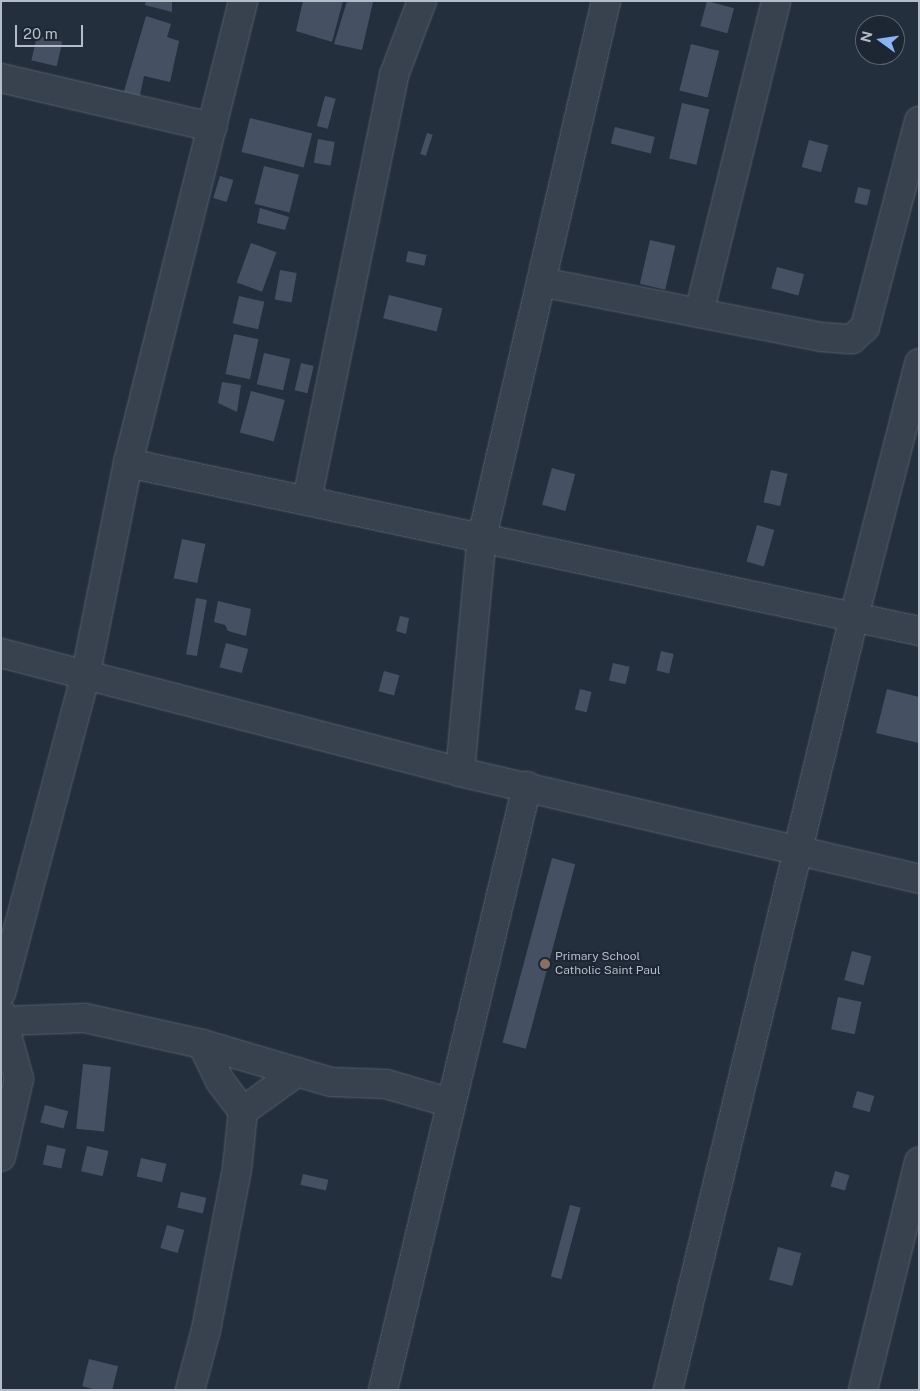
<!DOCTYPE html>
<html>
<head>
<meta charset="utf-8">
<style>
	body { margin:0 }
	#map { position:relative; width:920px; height:1391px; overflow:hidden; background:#242f3e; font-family:"Public Sans",sans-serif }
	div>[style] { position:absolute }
	.building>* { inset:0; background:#455162; transform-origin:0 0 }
	.roads { filter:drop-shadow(0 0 1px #565f6c) drop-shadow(0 0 1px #565f6c) }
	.minor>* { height:28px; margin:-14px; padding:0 14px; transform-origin:14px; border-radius:14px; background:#38414e }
	.dots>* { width:14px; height:14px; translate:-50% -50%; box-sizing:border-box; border:2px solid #1d2633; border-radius:50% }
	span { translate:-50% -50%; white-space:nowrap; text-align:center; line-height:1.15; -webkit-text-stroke:4px #1d2633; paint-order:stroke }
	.poi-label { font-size:12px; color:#b4bcc9 }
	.left { translate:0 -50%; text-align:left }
	.frame { position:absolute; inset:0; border:2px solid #b4bcc9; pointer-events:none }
	.north { position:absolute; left:855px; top:15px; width:50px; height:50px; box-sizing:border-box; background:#1d2633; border:1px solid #59626f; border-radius:50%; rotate:284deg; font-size:14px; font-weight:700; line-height:20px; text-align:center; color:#b4bcc9 }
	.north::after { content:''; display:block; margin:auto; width:18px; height:22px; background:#8ab4f8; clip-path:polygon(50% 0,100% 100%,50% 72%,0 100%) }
	.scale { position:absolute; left:15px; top:25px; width:68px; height:22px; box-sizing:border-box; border:2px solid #b4bcc9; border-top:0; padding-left:6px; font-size:15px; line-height:18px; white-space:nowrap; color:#b4bcc9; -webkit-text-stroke:4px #1d2633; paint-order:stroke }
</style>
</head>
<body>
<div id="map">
	<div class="building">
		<i style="clip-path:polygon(146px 1px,172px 1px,172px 12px,145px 5px)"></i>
		<i style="clip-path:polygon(303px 1px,343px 1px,332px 42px,296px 31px)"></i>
		<i style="clip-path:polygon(347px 1px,373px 2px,362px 50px,334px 44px)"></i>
		<i style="left:707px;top:1px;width:28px;height:26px;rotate:15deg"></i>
		<i style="clip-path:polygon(146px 16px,171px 24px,167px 37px,179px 41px,170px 82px,144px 76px,139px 100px,92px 95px,96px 85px,124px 91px)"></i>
		<i style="left:37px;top:36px;width:26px;height:25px;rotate:13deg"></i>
		<i style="left:691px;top:44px;width:29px;height:48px;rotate:14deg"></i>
		<i style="left:325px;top:96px;width:11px;height:31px;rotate:15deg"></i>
		<i style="left:682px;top:103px;width:28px;height:57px;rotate:13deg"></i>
		<i style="left:250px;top:118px;width:64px;height:35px;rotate:14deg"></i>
		<i style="left:615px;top:127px;width:41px;height:17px;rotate:14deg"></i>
		<i style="left:427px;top:133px;width:6px;height:22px;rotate:18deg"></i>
		<i style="left:318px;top:139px;width:17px;height:24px;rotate:10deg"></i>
		<i style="left:809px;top:140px;width:20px;height:28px;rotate:15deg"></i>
		<i style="left:264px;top:166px;width:36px;height:39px;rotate:14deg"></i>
		<i style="left:220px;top:176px;width:14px;height:23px;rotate:17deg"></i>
		<i style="left:858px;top:187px;width:13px;height:16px;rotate:13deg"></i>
		<i style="clip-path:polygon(260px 208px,289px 217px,285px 230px,257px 223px)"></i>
		<i style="left:650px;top:240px;width:26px;height:45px;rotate:13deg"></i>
		<i style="left:251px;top:243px;width:27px;height:42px;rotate:20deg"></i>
		<i style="left:408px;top:251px;width:19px;height:11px;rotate:12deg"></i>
		<i style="left:777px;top:267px;width:28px;height:22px;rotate:15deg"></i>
		<i style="left:280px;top:270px;width:17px;height:30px;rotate:10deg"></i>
		<i style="left:389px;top:295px;width:55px;height:24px;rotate:14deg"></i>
		<i style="left:239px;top:296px;width:26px;height:28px;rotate:13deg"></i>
		<i style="left:234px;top:334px;width:25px;height:41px;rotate:12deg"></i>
		<i style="left:264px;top:353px;width:27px;height:32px;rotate:13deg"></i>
		<i style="left:301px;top:363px;width:13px;height:28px;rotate:13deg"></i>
		<i style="clip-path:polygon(222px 382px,241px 385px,237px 412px,218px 403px)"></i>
		<i style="left:251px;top:391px;width:35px;height:43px;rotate:15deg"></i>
		<i style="left:552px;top:468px;width:24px;height:38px;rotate:15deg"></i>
		<i style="left:771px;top:470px;width:17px;height:33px;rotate:13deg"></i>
		<i style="left:757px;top:525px;width:18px;height:38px;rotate:16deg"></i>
		<i style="left:182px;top:539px;width:24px;height:40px;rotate:12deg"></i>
		<i style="left:196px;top:598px;width:11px;height:57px;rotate:10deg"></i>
		<i style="clip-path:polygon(218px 601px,251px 609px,246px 636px,228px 631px,225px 625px,214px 622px)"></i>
		<i style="clip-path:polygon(400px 616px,409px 618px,406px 634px,396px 631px)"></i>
		<i style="left:226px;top:643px;width:23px;height:25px;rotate:15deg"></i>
		<i style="left:661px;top:651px;width:13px;height:20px;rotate:13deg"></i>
		<i style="left:613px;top:663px;width:17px;height:18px;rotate:13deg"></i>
		<i style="left:384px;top:671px;width:16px;height:21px;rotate:15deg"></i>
		<i style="left:580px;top:689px;width:12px;height:21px;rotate:14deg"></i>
		<i style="clip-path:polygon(887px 689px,919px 697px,919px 743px,876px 733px)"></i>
		<i style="left:552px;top:858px;width:24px;height:191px;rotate:15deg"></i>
		<i style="left:852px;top:951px;width:20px;height:30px;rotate:15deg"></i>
		<i style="left:838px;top:997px;width:24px;height:33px;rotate:12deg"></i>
		<i style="left:83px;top:1064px;width:28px;height:65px;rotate:6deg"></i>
		<i style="left:857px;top:1091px;width:18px;height:17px;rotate:16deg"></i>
		<i style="left:45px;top:1105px;width:24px;height:18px;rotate:15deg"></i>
		<i style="left:47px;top:1145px;width:19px;height:20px;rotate:12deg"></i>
		<i style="left:87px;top:1146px;width:22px;height:26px;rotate:13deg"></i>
		<i style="left:141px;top:1158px;width:26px;height:19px;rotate:13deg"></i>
		<i style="left:835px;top:1171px;width:15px;height:16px;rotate:16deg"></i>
		<i style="left:303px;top:1174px;width:26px;height:11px;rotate:13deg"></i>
		<i style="left:181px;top:1192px;width:26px;height:16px;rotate:13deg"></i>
		<i style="left:570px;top:1205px;width:11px;height:74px;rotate:15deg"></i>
		<i style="left:167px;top:1225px;width:18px;height:24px;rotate:16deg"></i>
		<i style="left:778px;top:1247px;width:24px;height:34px;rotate:15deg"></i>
		<i style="left:89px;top:1359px;width:30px;height:28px;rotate:14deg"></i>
	</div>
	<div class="roads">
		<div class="minor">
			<i style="left:1px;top:78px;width:217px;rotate:13.1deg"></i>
			<i style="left:541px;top:282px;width:285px;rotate:11.1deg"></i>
			<i style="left:821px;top:337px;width:31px;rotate:4deg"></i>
			<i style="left:852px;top:339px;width:18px;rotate:-43deg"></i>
			<i style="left:865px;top:327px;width:213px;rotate:-75.3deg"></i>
			<i style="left:699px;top:313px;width:321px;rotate:-76.1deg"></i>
			<i style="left:128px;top:463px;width:809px;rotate:11.99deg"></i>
			<i style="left:307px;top:500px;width:434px;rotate:-78.4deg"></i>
			<i style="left:394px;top:75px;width:79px;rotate:-69.3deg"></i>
			<i style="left:1px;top:653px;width:474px;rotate:14.5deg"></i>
			<i style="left:460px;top:772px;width:471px;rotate:13.1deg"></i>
			<i style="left:460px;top:772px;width:236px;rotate:-84.7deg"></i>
			<i style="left:482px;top:537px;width:550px;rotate:-76.97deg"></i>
			<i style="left:1px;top:993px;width:331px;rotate:-75.1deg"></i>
			<i style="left:86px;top:673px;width:214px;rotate:-78.7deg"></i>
			<i style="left:128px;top:463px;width:476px;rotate:-76deg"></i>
			<i style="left:1px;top:1013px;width:68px;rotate:74.7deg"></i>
			<i style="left:19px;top:1079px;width:80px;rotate:103deg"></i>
			<i style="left:3px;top:1021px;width:82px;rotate:-2.1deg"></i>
			<i style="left:85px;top:1018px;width:120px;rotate:12.5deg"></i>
			<i style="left:202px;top:1044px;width:41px;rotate:64.1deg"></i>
			<i style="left:220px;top:1081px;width:38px;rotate:53deg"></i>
			<i style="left:243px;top:1111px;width:58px;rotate:95.9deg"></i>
			<i style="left:237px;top:1169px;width:164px;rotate:100.9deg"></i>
			<i style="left:206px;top:1330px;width:62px;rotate:104.9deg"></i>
			<i style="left:202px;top:1044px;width:134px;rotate:16.4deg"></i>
			<i style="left:331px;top:1082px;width:55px;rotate:2.1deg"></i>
			<i style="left:386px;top:1084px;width:68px;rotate:16.3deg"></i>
			<i style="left:243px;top:1111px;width:67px;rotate:-35.8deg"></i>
			<i style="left:383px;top:1390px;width:621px;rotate:-76.59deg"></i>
			<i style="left:668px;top:1390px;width:795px;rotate:-76.47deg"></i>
			<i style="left:854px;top:617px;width:262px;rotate:-75.6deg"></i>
			<i style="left:863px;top:1390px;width:235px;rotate:-76.2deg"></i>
		</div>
	</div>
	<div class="dots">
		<i style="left:545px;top:964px;background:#8d6e63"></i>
	</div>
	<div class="poi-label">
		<span class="left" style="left:555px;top:964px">Primary School<br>Catholic Saint Paul</span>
	</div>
	<div class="frame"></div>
	<div class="north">N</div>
	<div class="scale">20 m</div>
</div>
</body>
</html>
